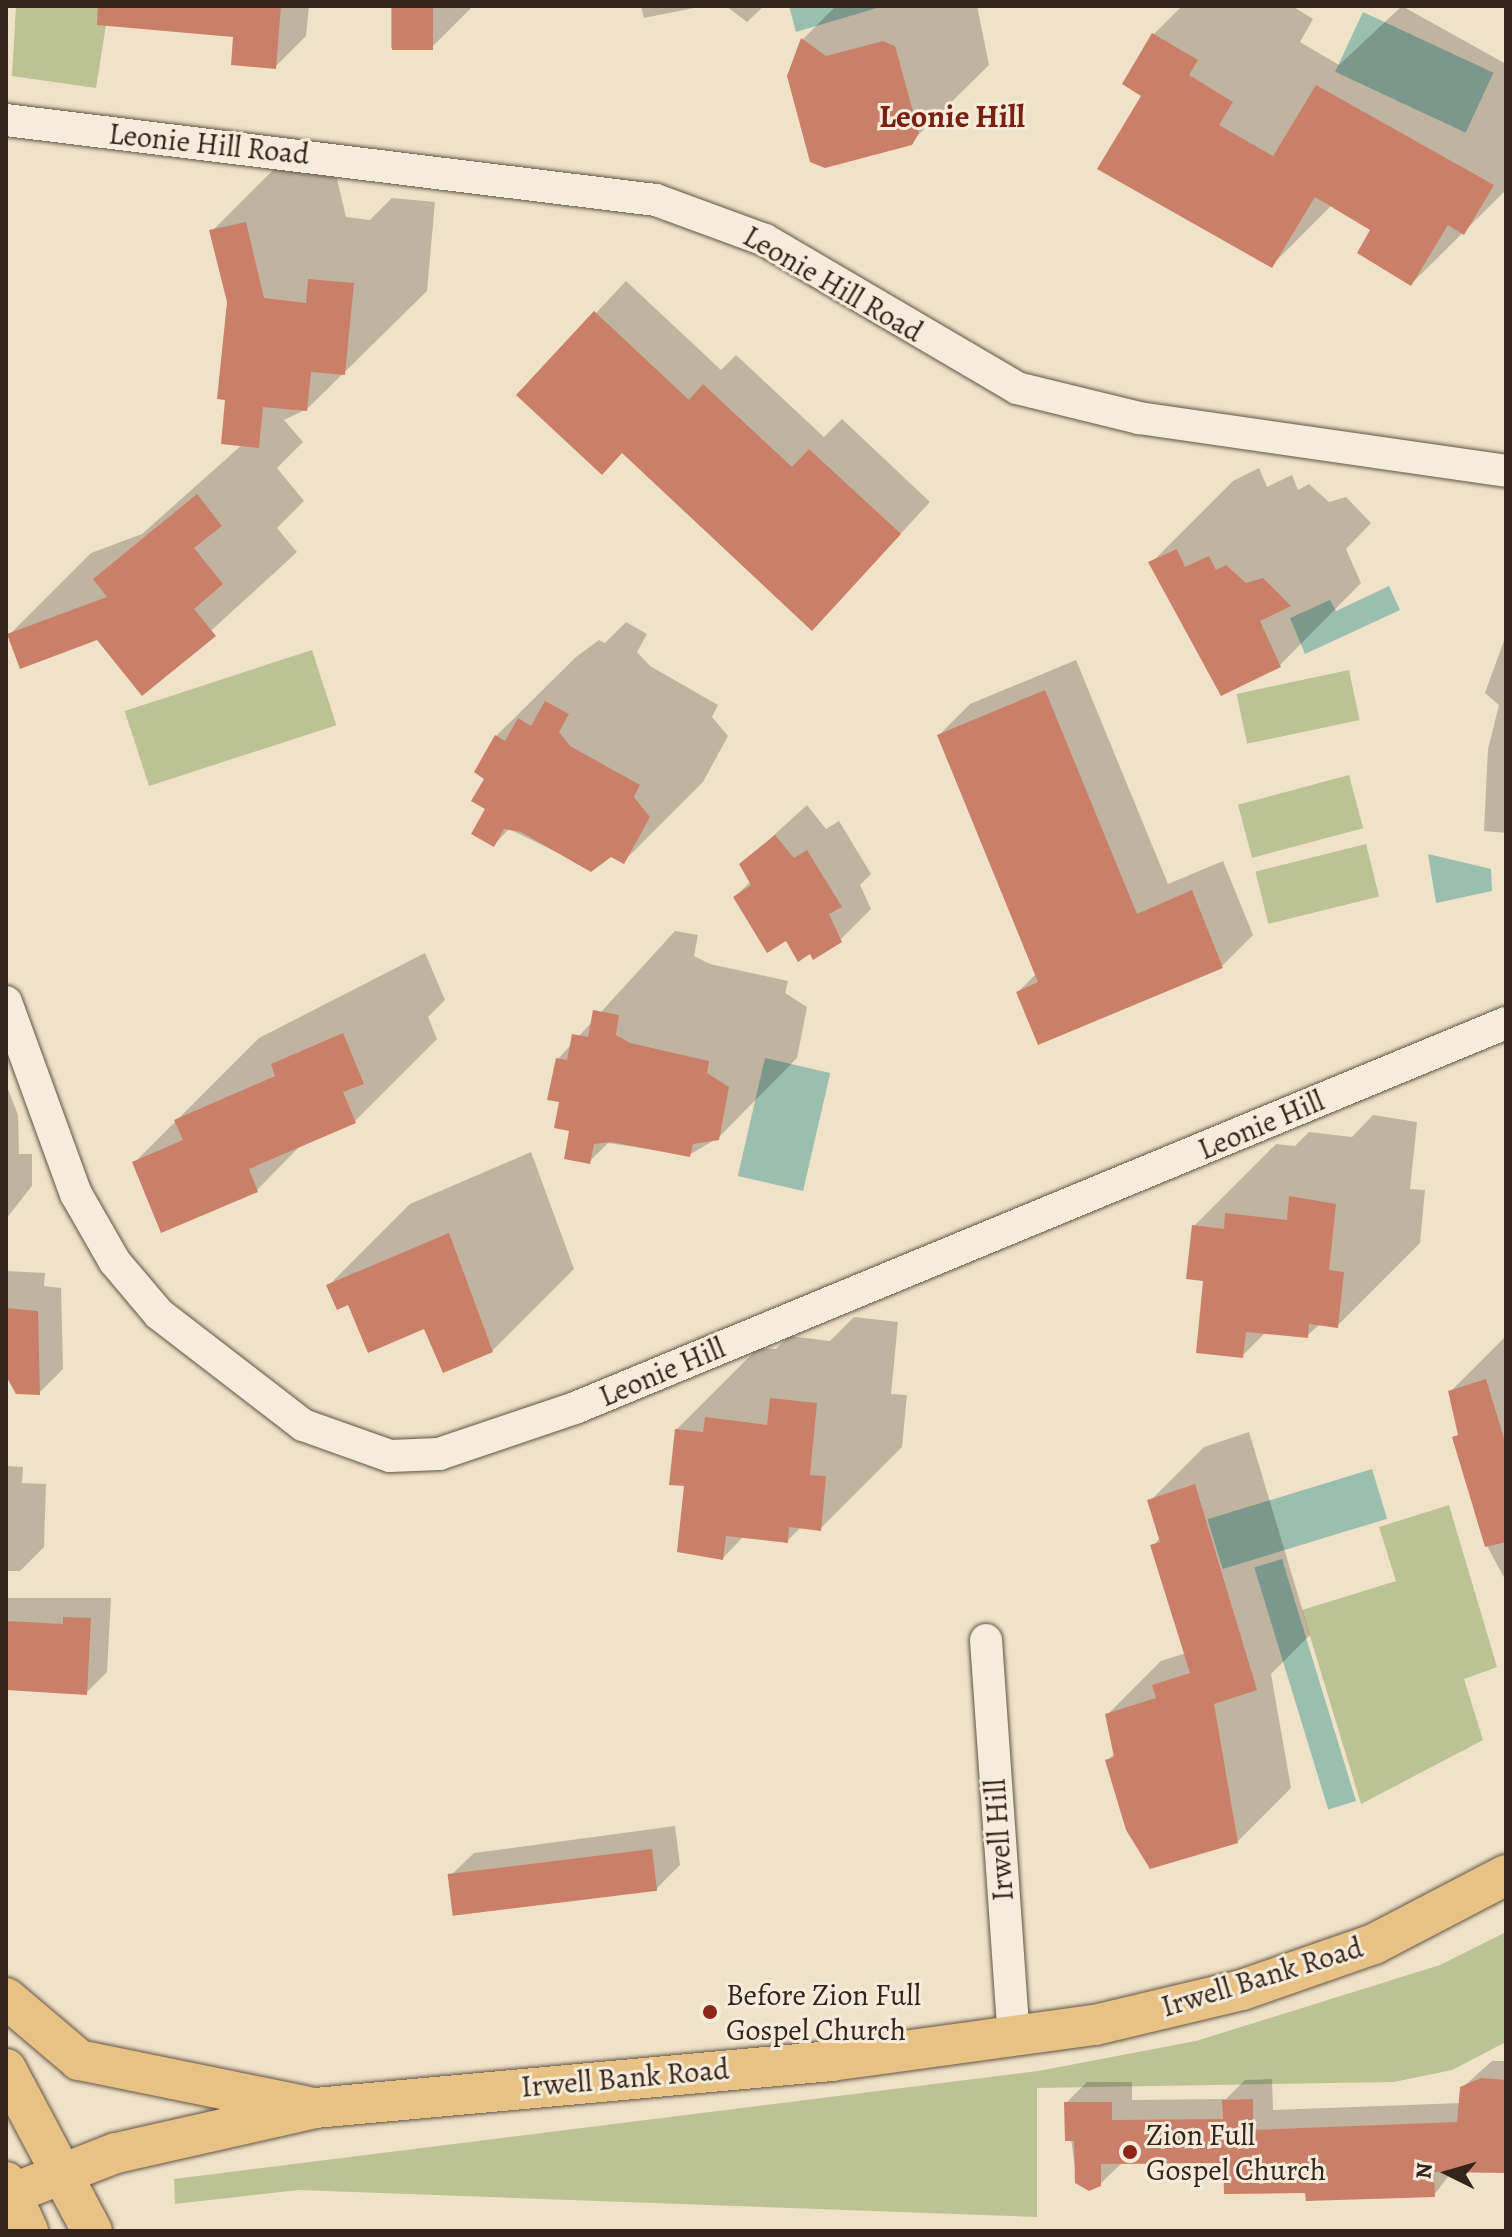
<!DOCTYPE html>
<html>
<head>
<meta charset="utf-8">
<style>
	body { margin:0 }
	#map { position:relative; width:1512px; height:2237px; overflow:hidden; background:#f0e2c9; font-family:Alegreya,serif }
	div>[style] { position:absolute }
	.green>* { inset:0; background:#bbc395; transform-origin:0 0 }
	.water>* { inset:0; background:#9bbfaf; transform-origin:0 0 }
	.shadow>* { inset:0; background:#0003 }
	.building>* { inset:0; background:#ca8068; transform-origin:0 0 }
	.roads { filter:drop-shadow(0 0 2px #635445) drop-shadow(0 0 2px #635445) }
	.minor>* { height:32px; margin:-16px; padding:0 16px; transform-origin:16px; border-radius:16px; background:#f5ecdc }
	.major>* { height:40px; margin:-20px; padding:0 20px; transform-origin:20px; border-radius:20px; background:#e8c184 }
	.dots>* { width:22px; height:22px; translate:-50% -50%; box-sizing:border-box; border:4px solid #f5ecdc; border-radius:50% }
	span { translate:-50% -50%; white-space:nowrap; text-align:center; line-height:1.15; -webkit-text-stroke:6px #f5ecdc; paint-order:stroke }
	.street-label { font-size:30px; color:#342419 }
	.poi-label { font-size:30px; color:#342419 }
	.left { translate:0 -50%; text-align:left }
	.neighbourhood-label { font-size:32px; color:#7a1f14; font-weight:700 }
	.frame { position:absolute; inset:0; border:8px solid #342419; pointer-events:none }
	.north { position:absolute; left:1408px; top:2133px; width:80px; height:80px; -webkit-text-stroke:6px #f5ecdc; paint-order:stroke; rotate:275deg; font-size:22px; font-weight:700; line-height:32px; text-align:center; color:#342419 }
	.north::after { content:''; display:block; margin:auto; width:28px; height:36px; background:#342419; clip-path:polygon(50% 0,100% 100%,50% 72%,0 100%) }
</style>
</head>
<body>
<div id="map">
	<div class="green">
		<i style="clip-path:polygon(16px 6px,109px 6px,96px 88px,12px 76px)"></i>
		<i style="left:312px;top:650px;width:79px;height:197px;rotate:72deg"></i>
		<i style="left:1349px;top:670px;width:51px;height:115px;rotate:78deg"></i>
		<i style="left:1349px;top:775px;width:55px;height:115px;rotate:75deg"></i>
		<i style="left:1366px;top:844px;width:54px;height:114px;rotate:76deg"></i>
		<i style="clip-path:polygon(1449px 1505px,1497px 1667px,1464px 1679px,1483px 1740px,1361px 1804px,1302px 1610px,1396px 1581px,1379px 1527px)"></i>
		<i style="clip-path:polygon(1506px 1932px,1506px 2042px,1452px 2070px,1394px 2082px,1037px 2088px,1037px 2217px,299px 2190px,175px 2204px,174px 2179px,1038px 2071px,1196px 2041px,1440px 1965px)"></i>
	</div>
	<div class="water">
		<i style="clip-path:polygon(789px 6px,884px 6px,796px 32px)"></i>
		<i style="left:1363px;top:12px;width:144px;height:66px;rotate:25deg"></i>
		<i style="clip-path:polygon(1389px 586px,1400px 610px,1305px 654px,1290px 618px,1330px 600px,1336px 611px)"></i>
		<i style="clip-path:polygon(1428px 854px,1491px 869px,1492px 891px,1436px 903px)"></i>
		<i style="left:765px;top:1058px;width:67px;height:121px;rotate:13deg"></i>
		<i style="left:1372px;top:1469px;width:52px;height:172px;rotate:73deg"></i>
		<i style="left:1282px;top:1559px;width:253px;height:29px;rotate:73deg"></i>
	</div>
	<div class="shadow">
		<i style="clip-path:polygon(143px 6px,309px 6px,306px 36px,275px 67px,235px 35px)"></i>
		<i style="clip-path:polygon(391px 6px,473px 6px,429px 50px,391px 48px)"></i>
		<i style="clip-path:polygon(641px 6px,704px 6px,644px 18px)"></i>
		<i style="clip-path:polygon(726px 6px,764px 6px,747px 22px)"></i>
		<i style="clip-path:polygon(836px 6px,977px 6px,989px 65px,916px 137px,789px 76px,803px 39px)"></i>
		<i style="clip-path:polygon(1182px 6px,1292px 6px,1313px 19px,1300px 42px,1339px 65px,1402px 6px,1506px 64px,1506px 190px,1411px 284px,1373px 230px,1332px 205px,1272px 265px,1144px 95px,1124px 84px,1154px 34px)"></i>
		<i style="clip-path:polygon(328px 141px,346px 217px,370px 220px,392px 198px,435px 202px,427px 291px,307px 409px,284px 420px,303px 442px,277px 468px,304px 501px,277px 528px,297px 552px,142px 694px,97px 638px,9px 635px,91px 553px,142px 534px,243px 444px,227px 398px,229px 302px,212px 231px,294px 149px)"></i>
		<i style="clip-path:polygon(626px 281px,721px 370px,736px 355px,824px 437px,842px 419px,930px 502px,842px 597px,622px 451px,519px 395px)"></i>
		<i style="clip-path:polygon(1259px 468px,1267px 487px,1292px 475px,1298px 490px,1309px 484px,1329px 502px,1346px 497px,1371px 523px,1346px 549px,1361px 583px,1280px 665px,1151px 563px,1233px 481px)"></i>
		<i style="clip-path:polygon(626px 622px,647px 634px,637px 652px,650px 666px,718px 705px,712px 717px,728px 736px,703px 782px,623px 862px,611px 855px,591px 869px,509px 829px,494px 845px,487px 778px,496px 736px,576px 657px,599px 640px,605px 643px)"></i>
		<i style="clip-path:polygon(1506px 635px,1506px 833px,1484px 831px,1488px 749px,1499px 705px,1485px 693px)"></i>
		<i style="clip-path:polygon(1076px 660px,1168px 884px,1223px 861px,1253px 935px,1222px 966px,1018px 992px,1036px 974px,939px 735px,970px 704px)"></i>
		<i style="clip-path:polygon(807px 805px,826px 829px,839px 821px,871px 874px,860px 885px,871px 909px,840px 940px,799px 959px,786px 938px,735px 897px,751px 881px,741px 865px)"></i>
		<i style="clip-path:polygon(675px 931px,698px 935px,694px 956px,710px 964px,788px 981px,785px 993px,807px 1007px,797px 1058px,718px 1138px,689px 1155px,608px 1143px,589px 1162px,561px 1101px,558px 1059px)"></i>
		<i style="clip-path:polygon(425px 953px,445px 1000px,428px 1017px,437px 1039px,355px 1121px,303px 1143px,257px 1190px,134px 1163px,259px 1038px)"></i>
		<i style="clip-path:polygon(6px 1084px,18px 1115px,19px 1154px,32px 1154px,32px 1186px,6px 1219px)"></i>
		<i style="clip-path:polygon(1373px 1115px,1417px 1122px,1410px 1189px,1425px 1190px,1420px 1243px,1338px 1325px,1320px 1324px,1307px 1336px,1266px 1332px,1242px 1356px,1205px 1280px,1194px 1226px,1276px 1144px,1295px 1146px,1309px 1132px,1352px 1137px)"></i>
		<i style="clip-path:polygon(531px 1152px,574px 1269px,492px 1351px,349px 1303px,328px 1286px,410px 1204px)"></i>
		<i style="clip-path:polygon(6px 1271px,45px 1273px,44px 1286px,61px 1288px,63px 1369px,39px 1393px,6px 1373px)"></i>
		<i style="clip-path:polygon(854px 1317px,898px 1322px,891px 1394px,907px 1395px,902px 1447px,820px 1529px,801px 1527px,787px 1541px,744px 1536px,723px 1558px,686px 1484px,676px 1430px,758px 1348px,776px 1349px,789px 1336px,830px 1341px)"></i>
		<i style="clip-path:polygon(1506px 1336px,1506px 1581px,1487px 1546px,1450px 1392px)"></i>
		<i style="clip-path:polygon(1249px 1432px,1310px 1635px,1271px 1674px,1291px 1788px,1237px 1842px,1108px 1760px,1115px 1753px,1107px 1715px,1161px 1661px,1186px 1653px,1153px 1546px,1161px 1537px,1150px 1501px,1204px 1447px)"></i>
		<i style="clip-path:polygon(6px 1466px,23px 1467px,22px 1483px,46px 1484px,44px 1547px,20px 1571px,6px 1571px)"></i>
		<i style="clip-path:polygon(6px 1598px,111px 1598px,107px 1672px,86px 1693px,6px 1689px)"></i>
		<i style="clip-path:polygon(675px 1826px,680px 1865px,656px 1889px,450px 1876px,474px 1853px)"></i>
		<i style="clip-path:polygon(1492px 2061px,1506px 2061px,1506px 2172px,1454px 2169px,1434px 2195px,1307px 2191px,1225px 2161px,1121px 2164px,1100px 2184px,1077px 2182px,1066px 2103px,1087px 2082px,1132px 2082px,1132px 2100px,1226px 2099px,1245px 2080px,1272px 2079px,1273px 2110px,1461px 2103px,1462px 2088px)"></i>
	</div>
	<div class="building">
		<i style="clip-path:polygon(98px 6px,281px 6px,276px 69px,231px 65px,233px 37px,97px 25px)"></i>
		<i style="left:392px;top:6px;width:41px;height:44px"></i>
		<i style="clip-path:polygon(1152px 33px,1198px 60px,1189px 75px,1233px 102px,1219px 125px,1273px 156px,1316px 85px,1494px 185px,1464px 235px,1448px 225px,1411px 286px,1357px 253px,1370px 230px,1315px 197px,1272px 268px,1097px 169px,1141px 96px,1122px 84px)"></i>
		<i style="clip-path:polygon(801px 38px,826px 56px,883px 41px,895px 46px,919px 133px,912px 145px,825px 168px,810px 162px,787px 76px)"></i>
		<i style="clip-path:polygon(246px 222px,264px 298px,306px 303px,308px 279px,354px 283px,345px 375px,311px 372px,307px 411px,263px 407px,259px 448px,221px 444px,225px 400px,217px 399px,227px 302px,209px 230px)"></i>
		<i style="clip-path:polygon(594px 311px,689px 400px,703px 384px,792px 467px,809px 449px,901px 534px,812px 631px,622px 453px,602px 475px,516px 395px)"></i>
		<i style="clip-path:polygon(197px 494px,222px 526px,194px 548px,223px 584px,194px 609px,216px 636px,142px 696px,97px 640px,20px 669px,7px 634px,107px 597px,93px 579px)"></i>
		<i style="clip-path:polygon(1177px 549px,1185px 567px,1209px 556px,1216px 570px,1226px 565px,1246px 583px,1263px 578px,1291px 606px,1260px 621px,1281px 667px,1221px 696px,1148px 562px)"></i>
		<i style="clip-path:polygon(1045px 690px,1137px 914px,1192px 890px,1223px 968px,1038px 1045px,1016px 992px,1038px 982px,937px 735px)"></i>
		<i style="clip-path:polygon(545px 701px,569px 714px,559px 732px,570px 746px,640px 785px,634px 797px,650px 817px,624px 864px,611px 857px,591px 872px,521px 832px,504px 829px,494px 847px,471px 834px,485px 809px,471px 801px,484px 779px,474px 772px,495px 735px,505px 741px,518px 718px,531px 726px)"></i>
		<i style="clip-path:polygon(775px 835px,794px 858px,807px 850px,842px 907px,829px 914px,842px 942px,813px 960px,810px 954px,798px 962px,786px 941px,767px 953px,733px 897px,751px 885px,739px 864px)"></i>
		<i style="clip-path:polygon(593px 1010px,619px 1015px,616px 1035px,630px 1043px,709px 1061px,707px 1073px,729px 1087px,719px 1140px,693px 1144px,690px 1157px,611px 1142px,594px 1144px,590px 1164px,564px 1159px,569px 1131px,554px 1128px,559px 1102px,547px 1100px,556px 1058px,567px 1060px,572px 1034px,588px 1037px)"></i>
		<i style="clip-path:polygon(343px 1033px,364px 1084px,343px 1092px,356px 1123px,249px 1169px,258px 1192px,161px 1233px,132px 1162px,183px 1140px,174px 1120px,275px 1076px,271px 1064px)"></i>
		<i style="clip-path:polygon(1289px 1196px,1336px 1204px,1329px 1270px,1344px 1272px,1338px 1328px,1309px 1324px,1308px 1338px,1246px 1332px,1243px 1358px,1196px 1353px,1203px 1281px,1186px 1279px,1192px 1225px,1224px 1229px,1225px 1213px,1287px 1220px)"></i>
		<i style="clip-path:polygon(449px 1233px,493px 1352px,443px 1373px,424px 1329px,368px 1353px,348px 1305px,337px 1310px,326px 1285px)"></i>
		<i style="clip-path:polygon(6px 1308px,38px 1311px,40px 1395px,16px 1394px,6px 1376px)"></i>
		<i style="clip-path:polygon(1486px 1379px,1506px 1445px,1506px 1542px,1485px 1547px,1452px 1437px,1458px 1435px,1448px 1391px)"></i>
		<i style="clip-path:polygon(770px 1398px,817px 1403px,810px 1475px,826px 1476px,821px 1531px,789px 1527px,788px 1543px,726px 1536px,723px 1560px,677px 1552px,684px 1486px,669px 1485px,675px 1429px,703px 1432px,705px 1417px,767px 1425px)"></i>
		<i style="clip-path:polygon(1195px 1484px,1257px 1690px,1214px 1704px,1238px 1843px,1150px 1869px,1126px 1830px,1105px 1760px,1114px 1757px,1105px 1714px,1156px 1698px,1152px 1685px,1190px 1673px,1150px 1545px,1160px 1542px,1147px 1500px)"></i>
		<i style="clip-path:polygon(63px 1617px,91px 1618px,87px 1695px,6px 1690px,6px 1621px,63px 1624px)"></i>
		<i style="left:652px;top:1849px;width:42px;height:206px;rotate:83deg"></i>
		<i style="clip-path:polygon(1481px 2078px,1506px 2080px,1506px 2173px,1434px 2172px,1435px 2197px,1306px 2201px,1305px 2193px,1224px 2194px,1223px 2163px,1101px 2164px,1101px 2186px,1089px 2191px,1075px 2183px,1074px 2141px,1065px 2141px,1064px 2102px,1112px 2102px,1112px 2120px,1223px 2119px,1222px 2100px,1253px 2099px,1253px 2130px,1457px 2122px,1460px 2087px)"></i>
	</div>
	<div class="roads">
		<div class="minor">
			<i style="left:6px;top:120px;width:655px;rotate:7.02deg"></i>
			<i style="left:656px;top:200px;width:116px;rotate:20.2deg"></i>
			<i style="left:765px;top:240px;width:292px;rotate:30.4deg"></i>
			<i style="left:1017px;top:388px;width:126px;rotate:13.8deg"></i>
			<i style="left:1139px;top:418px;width:371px;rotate:8.2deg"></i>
			<i style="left:6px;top:1002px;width:204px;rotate:70deg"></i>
			<i style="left:76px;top:1194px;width:78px;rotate:60.2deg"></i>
			<i style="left:115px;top:1262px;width:68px;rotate:49.8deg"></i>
			<i style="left:159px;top:1314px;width:182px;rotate:37.6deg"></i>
			<i style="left:303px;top:1425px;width:92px;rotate:19.6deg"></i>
			<i style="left:390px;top:1456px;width:49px;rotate:-2.3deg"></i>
			<i style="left:439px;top:1454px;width:144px;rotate:-18.7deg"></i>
			<i style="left:575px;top:1408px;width:1007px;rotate:-22.47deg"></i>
			<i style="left:986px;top:1640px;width:400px;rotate:86deg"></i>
		</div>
		<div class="major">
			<i style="left:6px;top:1998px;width:96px;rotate:40.3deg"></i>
			<i style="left:79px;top:2060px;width:232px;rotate:11.5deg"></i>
			<i style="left:6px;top:2069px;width:183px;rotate:62deg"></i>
			<i style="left:6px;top:2182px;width:54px;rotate:65.8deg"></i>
			<i style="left:6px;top:2196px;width:118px;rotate:-21.4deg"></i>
			<i style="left:116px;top:2153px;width:204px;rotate:-12.7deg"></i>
			<i style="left:315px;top:2108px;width:518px;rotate:-5.2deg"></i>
			<i style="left:831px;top:2061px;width:266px;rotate:-7.8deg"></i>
			<i style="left:1095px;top:2025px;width:151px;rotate:-13.4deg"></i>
			<i style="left:1242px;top:1990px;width:140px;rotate:-19.2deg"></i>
			<i style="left:1374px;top:1944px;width:149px;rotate:-27.6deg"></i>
		</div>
	</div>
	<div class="dots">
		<i style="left:710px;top:2012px;background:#8f2418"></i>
		<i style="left:1130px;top:2152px;background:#8f2418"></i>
	</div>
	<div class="street-label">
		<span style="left:209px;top:144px;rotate:6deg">Leonie Hill Road</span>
		<span style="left:833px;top:284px;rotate:30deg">Leonie Hill Road</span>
		<span style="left:1261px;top:1125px;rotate:-23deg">Leonie Hill</span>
		<span style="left:662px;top:1372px;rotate:-23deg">Leonie Hill</span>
		<span style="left:999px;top:1840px;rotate:-94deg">Irwell Hill</span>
		<span style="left:1262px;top:1977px;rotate:-17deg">Irwell Bank Road</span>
		<span style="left:625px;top:2078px;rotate:-5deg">Irwell Bank Road</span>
	</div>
	<div class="poi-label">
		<span class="left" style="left:726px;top:2012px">Before Zion Full<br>Gospel Church</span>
		<span class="left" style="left:1146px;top:2152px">Zion Full<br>Gospel Church</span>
	</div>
	<div class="neighbourhood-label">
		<span style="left:952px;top:116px">Leonie Hill</span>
	</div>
	<div class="frame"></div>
	<div class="north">N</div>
</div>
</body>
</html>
